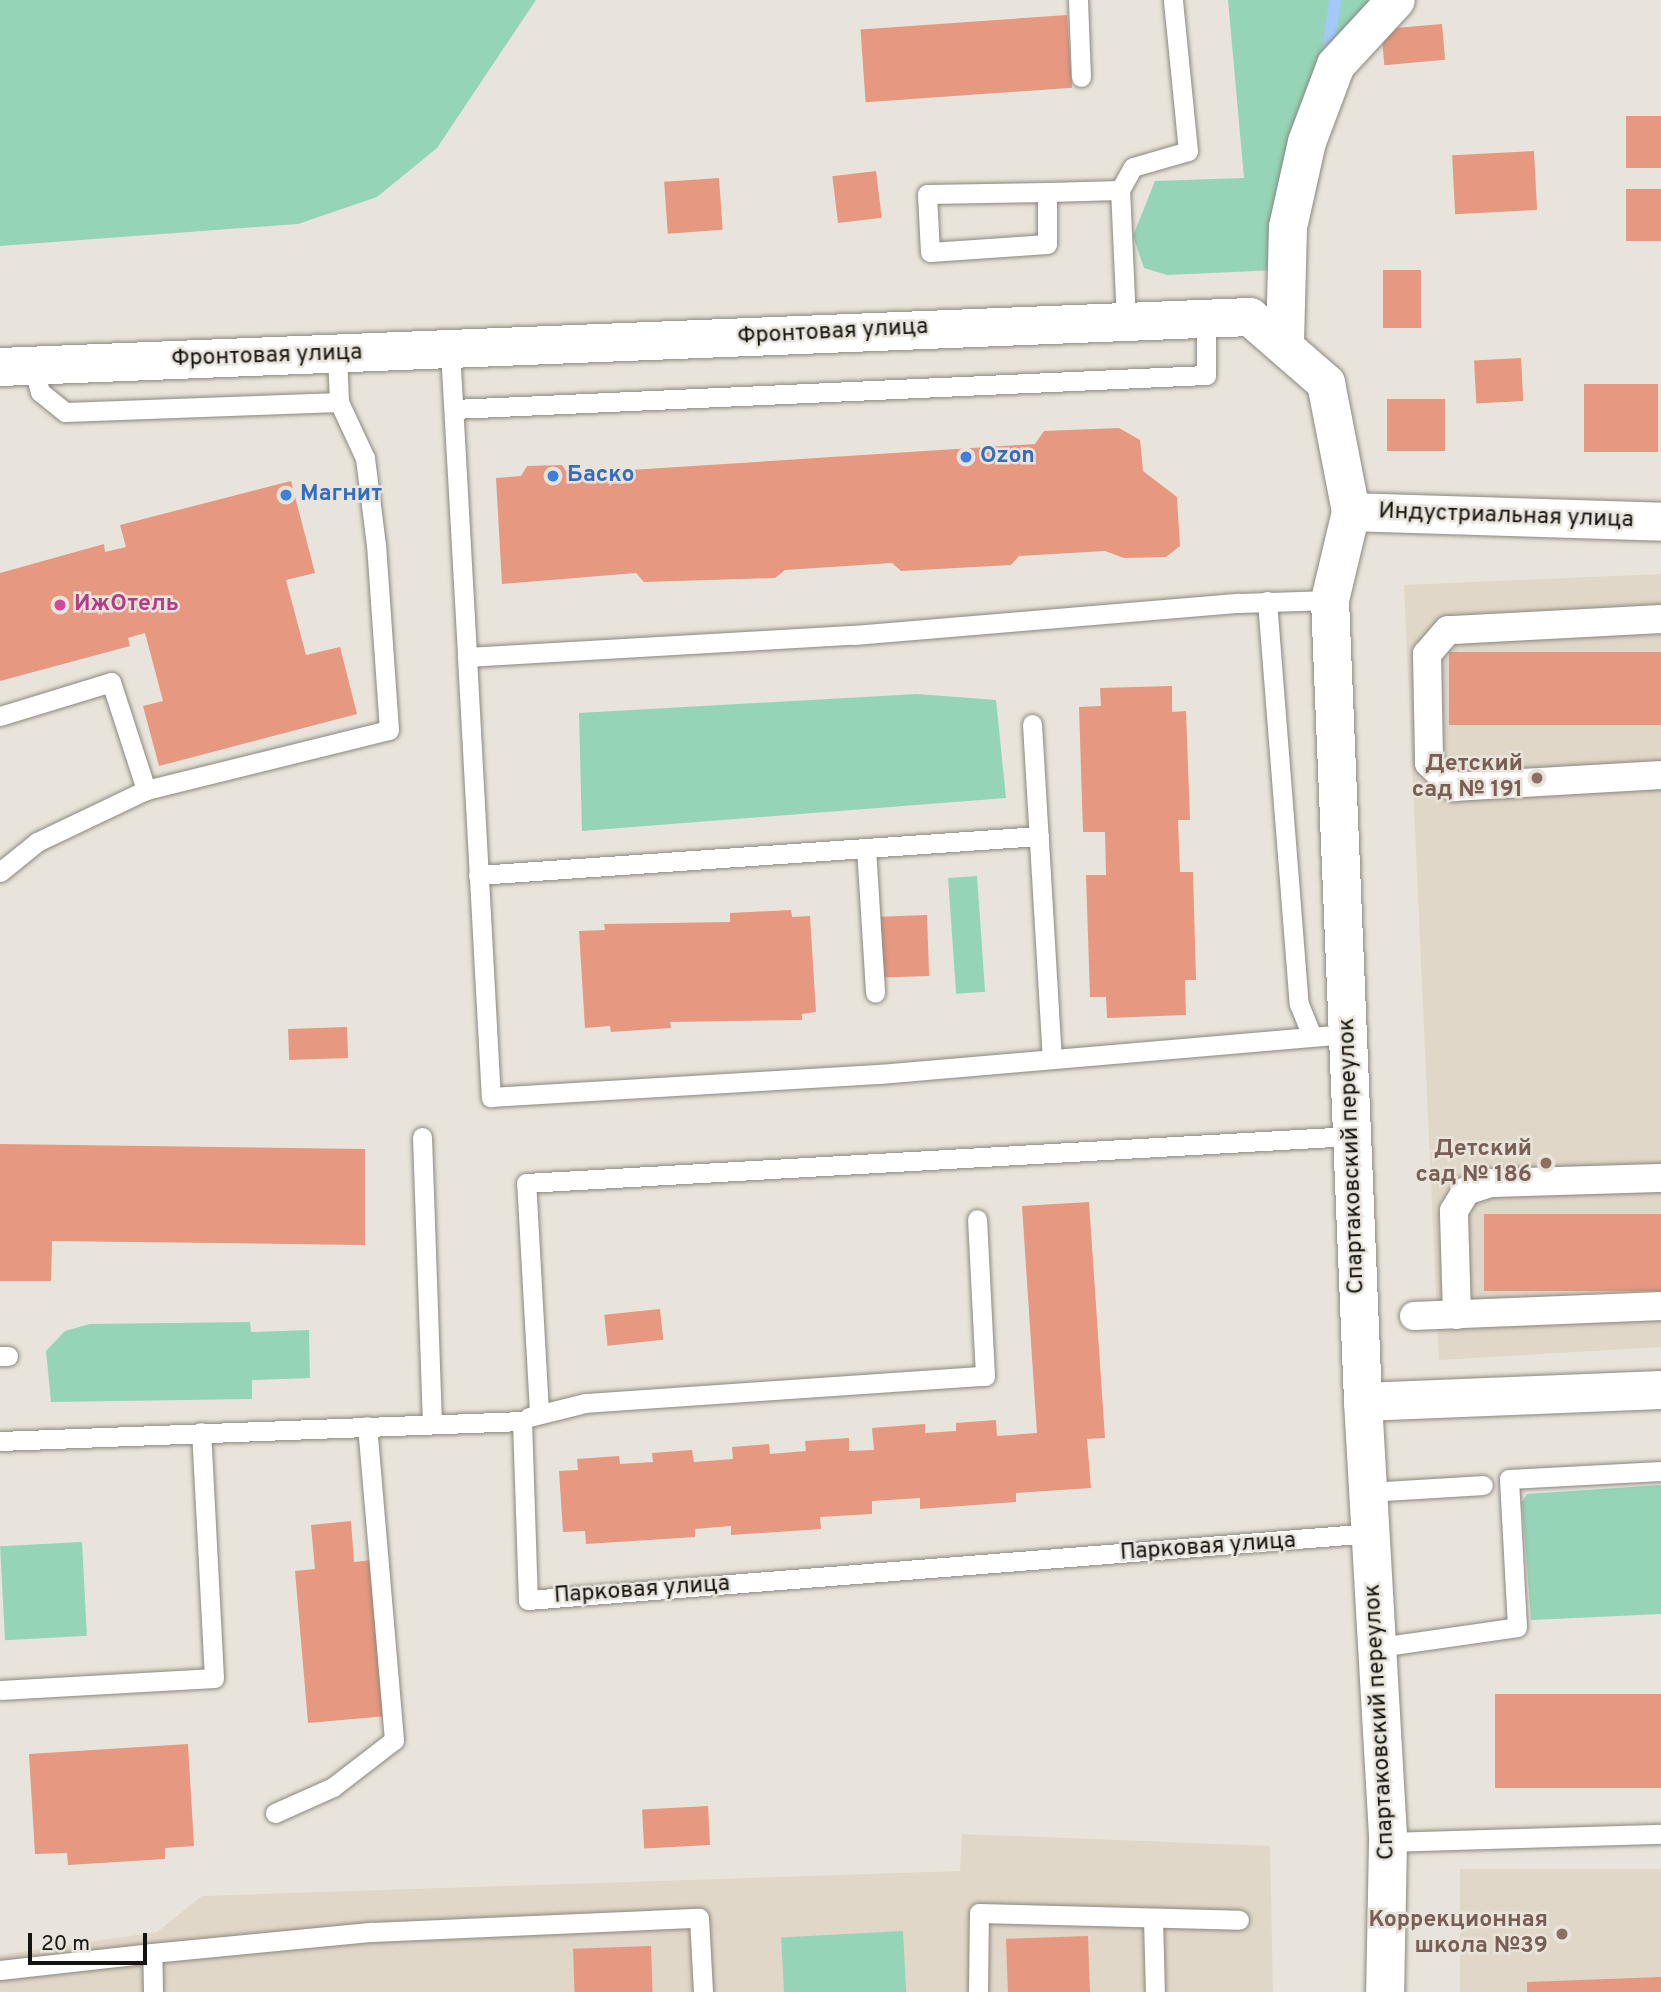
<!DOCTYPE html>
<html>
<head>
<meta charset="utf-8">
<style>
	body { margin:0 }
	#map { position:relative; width:1661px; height:1992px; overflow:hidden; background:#e8e4db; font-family:Overpass,sans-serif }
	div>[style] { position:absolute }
	.built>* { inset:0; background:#e0d7c8; transform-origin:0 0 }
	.green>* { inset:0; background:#95d4b7; transform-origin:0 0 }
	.stream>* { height:12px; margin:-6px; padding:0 6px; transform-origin:6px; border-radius:6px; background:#a3c9fa }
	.building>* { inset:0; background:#e69880; transform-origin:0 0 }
	.roads { filter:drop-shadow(0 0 2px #8b877f) drop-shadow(0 0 2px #8b877f) }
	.service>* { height:19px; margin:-9.5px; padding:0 9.5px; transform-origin:9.5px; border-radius:9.5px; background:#fff }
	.pedestrian>* { height:28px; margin:-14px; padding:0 14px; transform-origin:14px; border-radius:14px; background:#fff }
	.minor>* { height:38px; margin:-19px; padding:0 19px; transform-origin:19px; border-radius:19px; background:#fff }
	.dots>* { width:19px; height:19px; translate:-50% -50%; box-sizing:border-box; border:4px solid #e8e4db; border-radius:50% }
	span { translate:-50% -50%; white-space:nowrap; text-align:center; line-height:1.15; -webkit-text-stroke:5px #e8e4db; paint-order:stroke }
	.street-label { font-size:23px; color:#151411 }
	.shop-label { font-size:23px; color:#366cbe; font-weight:700 }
	.left { translate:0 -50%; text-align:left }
	.hotel-label { font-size:23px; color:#b23c85; font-weight:700 }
	.education-label { font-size:23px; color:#785e54; font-weight:700 }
	.right { translate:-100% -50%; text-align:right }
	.scale { position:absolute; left:28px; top:1933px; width:119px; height:32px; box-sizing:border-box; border:4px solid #151411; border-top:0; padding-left:9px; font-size:21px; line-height:24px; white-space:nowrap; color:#151411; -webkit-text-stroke:5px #e8e4db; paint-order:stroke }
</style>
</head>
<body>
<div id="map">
	<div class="built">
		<i style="clip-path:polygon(1661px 574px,1661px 1347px,1439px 1360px,1404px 585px)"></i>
		<i style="clip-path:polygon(962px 1834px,1270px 1846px,1273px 1992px,0 1992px,0 1955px,157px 1932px,202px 1896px,960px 1871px)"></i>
		<i style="left:1661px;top:1869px;width:123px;height:201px;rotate:90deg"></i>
	</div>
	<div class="green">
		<i style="clip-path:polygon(0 0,536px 0,437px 148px,377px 197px,298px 224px,0 246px)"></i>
		<i style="clip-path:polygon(1228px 0,1370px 0,1275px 270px,1167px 275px,1144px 268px,1133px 236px,1155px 181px,1244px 178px)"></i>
		<i style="clip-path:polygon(917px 694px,996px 700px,1006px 798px,582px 831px,579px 713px)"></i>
		<i style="left:977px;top:876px;width:116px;height:29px;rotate:86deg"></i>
		<i style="clip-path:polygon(250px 1322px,251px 1332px,309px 1330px,310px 1378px,252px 1380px,252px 1399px,51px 1402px,46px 1351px,65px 1331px,90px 1324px)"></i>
		<i style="clip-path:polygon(1661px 1485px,1661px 1614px,1531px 1620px,1522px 1502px,1527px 1494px)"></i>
		<i style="left:82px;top:1542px;width:94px;height:82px;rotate:87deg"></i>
		<i style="left:903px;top:1931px;width:61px;height:122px;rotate:87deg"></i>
	</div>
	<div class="stream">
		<i style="left:1327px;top:58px;width:59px;rotate:-82.1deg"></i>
	</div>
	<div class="building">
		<i style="left:1067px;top:15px;width:73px;height:207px;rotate:86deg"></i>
		<i style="left:1442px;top:24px;width:36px;height:61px;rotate:85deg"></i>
		<i style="left:1661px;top:116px;width:52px;height:35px;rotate:90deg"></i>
		<i style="left:1534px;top:151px;width:59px;height:82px;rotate:87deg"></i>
		<i style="left:876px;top:171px;width:47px;height:44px;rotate:83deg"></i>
		<i style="left:719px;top:178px;width:52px;height:55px;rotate:86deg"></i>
		<i style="left:1661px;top:189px;width:52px;height:35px;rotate:90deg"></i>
		<i style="left:1383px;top:270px;width:38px;height:58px"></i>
		<i style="left:1521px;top:358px;width:43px;height:47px;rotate:87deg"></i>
		<i style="left:1584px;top:384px;width:74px;height:68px"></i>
		<i style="left:1387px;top:399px;width:58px;height:52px"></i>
		<i style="clip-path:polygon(1119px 428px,1140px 440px,1143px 471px,1177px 497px,1180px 546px,1166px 557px,1124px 558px,1105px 551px,1019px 556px,1011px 565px,901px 571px,892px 563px,785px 570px,775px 578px,644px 582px,636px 573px,502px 584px,496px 478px,521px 476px,527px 466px,562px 465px,568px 474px,1035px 444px,1044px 431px)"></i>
		<i style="clip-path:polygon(291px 481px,315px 573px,286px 580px,306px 655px,340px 647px,357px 714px,159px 766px,143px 706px,163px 701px,145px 633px,128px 638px,130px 646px,0 681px,0 573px,104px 544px,105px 552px,126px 547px,120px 525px)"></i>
		<i style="left:1661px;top:652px;width:73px;height:212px;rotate:90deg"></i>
		<i style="clip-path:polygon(1172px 686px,1172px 712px,1186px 711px,1190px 820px,1178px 820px,1180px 872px,1193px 872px,1196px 980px,1185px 980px,1186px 1015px,1107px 1018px,1106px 997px,1090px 997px,1086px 875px,1106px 875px,1105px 832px,1083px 832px,1079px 707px,1101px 706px,1100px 688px)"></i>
		<i style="clip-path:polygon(791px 910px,792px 917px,810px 916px,816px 1012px,802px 1014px,802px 1020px,670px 1022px,671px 1028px,611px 1032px,610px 1026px,585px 1028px,579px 931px,605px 930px,604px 924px,730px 922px,730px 913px)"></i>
		<i style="left:927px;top:915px;width:61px;height:47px;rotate:88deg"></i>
		<i style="left:347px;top:1027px;width:31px;height:59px;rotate:88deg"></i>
		<i style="clip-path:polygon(0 1144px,365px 1149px,365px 1245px,52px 1241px,51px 1281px,0 1281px)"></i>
		<i style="clip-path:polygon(1089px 1202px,1105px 1438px,1087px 1439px,1091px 1488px,1016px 1493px,1016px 1502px,920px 1509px,920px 1498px,872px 1501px,872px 1514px,820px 1517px,821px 1529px,731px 1535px,731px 1526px,695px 1529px,695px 1537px,586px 1544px,585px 1531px,563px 1532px,559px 1471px,578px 1470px,577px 1459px,619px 1456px,620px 1464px,653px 1462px,652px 1453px,692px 1450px,694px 1462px,733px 1459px,732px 1447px,769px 1444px,770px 1454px,806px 1451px,805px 1441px,849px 1438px,849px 1451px,874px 1450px,872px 1428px,925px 1424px,925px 1433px,956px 1431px,956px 1423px,996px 1420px,997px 1436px,1037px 1433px,1022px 1206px)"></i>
		<i style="left:1661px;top:1214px;width:77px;height:177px;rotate:90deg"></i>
		<i style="left:660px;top:1309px;width:31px;height:56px;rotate:84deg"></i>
		<i style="clip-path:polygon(351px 1521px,354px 1562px,373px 1560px,387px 1716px,308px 1723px,295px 1571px,315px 1569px,311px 1525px)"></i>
		<i style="left:1661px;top:1694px;width:94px;height:166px;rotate:90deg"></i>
		<i style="clip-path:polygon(188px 1744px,194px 1846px,165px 1848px,165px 1859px,68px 1865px,67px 1853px,35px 1854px,29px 1754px)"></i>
		<i style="left:708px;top:1806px;width:39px;height:66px;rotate:87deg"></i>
		<i style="left:1088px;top:1936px;width:56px;height:82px;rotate:88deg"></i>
		<i style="left:651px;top:1946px;width:46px;height:78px;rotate:88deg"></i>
		<i style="clip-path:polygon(1661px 1977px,1661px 1992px,1527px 1992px,1527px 1982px)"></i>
	</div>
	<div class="roads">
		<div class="service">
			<i style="left:1078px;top:0;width:77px;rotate:87.8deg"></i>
			<i style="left:1047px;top:192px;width:52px;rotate:90deg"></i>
			<i style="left:1047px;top:244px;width:117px;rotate:176.1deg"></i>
			<i style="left:930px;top:252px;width:58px;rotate:-93deg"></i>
			<i style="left:927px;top:194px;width:120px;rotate:-1deg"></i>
			<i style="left:1047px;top:192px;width:73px;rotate:-1.6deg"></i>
			<i style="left:1126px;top:321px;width:131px;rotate:-92.6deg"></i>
			<i style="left:1120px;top:190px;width:26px;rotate:-61deg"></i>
			<i style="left:1133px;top:167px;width:57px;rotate:-16.2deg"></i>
			<i style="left:1188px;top:151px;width:152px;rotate:-95.7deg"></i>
			<i style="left:450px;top:350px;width:307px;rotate:86.8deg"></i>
			<i style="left:467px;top:657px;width:388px;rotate:-3.3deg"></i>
			<i style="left:854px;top:635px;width:386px;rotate:-4.8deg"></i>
			<i style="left:1239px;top:603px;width:91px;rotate:-1.9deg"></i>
			<i style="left:337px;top:354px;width:48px;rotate:87.6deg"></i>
			<i style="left:454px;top:409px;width:753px;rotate:-2.59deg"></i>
			<i style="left:1206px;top:375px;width:57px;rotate:-90deg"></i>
			<i style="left:1267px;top:601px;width:404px;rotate:85.5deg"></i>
			<i style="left:1299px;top:1004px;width:35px;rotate:68deg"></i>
			<i style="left:467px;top:657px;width:441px;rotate:86.9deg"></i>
			<i style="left:491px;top:1097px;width:390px;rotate:-3.4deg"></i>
			<i style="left:880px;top:1074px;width:470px;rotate:-4.9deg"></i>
			<i style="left:0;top:716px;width:116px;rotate:-17deg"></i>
			<i style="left:111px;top:682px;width:114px;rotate:72deg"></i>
			<i style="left:146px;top:790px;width:250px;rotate:-13.9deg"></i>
			<i style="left:389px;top:730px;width:185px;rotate:-94deg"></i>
			<i style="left:376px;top:545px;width:88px;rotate:-97.2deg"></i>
			<i style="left:365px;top:458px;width:62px;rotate:-114.9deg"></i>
			<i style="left:339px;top:402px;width:274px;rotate:177.9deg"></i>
			<i style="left:65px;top:412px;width:32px;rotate:-141deg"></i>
			<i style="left:40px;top:392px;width:27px;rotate:-105deg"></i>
			<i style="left:1032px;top:724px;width:333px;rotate:86.6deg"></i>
			<i style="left:866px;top:848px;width:145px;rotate:86.4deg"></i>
			<i style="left:0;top:872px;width:48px;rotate:-39deg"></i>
			<i style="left:37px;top:842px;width:121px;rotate:-25.5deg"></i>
			<i style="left:478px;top:875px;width:562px;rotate:-3.98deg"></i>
			<i style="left:422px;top:1137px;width:287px;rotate:88deg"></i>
			<i style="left:0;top:1356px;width:8px"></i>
			<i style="left:539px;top:1412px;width:229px;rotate:-93.2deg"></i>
			<i style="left:526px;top:1183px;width:826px;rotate:-3.26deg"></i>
			<i style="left:529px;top:1417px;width:58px;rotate:-14deg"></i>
			<i style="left:585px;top:1403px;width:401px;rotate:-3.9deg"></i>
			<i style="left:985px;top:1376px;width:157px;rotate:-92.9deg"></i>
			<i style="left:0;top:1441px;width:522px;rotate:-2.19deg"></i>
			<i style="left:522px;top:1421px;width:179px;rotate:88.1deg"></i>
			<i style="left:528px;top:1600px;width:847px;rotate:-4.54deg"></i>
			<i style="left:1369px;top:1492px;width:114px;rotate:-3.5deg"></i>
			<i style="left:1379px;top:1647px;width:139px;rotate:-8.2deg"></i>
			<i style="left:1517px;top:1627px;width:148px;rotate:-93.1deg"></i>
			<i style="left:1509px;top:1479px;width:152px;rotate:-3deg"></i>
			<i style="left:1px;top:1690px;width:213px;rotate:-3.2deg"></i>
			<i style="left:214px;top:1678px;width:246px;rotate:-93deg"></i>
			<i style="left:275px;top:1813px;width:64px;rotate:-24.1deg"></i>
			<i style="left:333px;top:1787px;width:77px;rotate:-37.6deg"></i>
			<i style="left:394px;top:1740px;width:315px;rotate:-94.9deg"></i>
			<i style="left:1388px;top:1842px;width:273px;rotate:-1.7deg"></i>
			<i style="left:1153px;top:1918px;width:74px;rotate:88.5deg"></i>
			<i style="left:0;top:1970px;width:153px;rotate:-6.4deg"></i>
			<i style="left:153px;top:1992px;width:39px;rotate:-91deg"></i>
			<i style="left:152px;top:1953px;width:221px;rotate:-5.5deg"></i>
			<i style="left:372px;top:1932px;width:327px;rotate:-2.5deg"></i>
			<i style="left:699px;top:1918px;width:74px;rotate:86.9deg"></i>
			<i style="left:978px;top:1992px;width:79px;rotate:-89.3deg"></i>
			<i style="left:979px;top:1913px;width:260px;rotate:1.5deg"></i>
		</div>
		<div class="pedestrian">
			<i style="left:1661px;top:619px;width:213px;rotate:177deg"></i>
			<i style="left:1448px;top:630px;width:32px;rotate:131deg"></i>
			<i style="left:1427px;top:654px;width:109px;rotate:88.9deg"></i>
			<i style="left:1429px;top:763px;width:35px;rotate:44deg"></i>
			<i style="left:1454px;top:787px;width:207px;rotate:-3.3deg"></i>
			<i style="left:1457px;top:1315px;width:104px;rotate:-91.7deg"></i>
			<i style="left:1454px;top:1211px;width:23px;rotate:-59deg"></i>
			<i style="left:1466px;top:1191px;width:25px;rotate:-18deg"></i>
			<i style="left:1490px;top:1183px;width:171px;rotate:-1.7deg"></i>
			<i style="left:1414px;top:1316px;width:247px;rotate:-2.3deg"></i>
		</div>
		<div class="minor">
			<i style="left:1285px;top:342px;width:115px;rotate:-88.5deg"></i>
			<i style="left:1288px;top:227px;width:87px;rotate:-77.4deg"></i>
			<i style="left:1307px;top:142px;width:82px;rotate:-69.4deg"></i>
			<i style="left:1336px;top:65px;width:88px;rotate:-47.3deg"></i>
			<i style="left:0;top:367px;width:1251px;rotate:-2.29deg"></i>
			<i style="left:1250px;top:317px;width:101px;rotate:41deg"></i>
			<i style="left:1326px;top:383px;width:131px;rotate:79deg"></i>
			<i style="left:1351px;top:512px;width:90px;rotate:103.4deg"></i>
			<i style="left:1330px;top:600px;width:803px;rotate:87.64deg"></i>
			<i style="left:1363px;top:1402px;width:441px;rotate:86.7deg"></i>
			<i style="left:1388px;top:1842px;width:150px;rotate:91.1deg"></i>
			<i style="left:1351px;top:512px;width:310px;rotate:1.8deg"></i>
			<i style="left:1363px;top:1402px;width:298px;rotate:-2.3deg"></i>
		</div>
	</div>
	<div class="dots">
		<i style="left:966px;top:457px;background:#3f7fe0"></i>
		<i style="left:553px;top:476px;background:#3f7fe0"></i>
		<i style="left:286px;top:495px;background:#3f7fe0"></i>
		<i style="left:60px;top:605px;background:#d1479c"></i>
		<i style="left:1537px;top:778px;background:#8d6e63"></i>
		<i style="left:1546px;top:1163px;background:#8d6e63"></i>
		<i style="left:1562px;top:1934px;background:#8d6e63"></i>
	</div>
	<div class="street-label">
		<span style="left:833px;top:333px;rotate:-3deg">Фронтовая улица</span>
		<span style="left:267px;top:357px;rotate:-2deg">Фронтовая улица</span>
		<span style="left:1506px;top:517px;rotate:2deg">Индустриальная улица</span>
		<span style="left:1353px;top:1156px;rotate:-92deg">Спартаковский переулок</span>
		<span style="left:1208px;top:1548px;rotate:-4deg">Парковая улица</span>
		<span style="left:642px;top:1591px;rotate:-4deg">Парковая улица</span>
		<span style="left:1381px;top:1722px;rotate:-93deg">Спартаковский переулок</span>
	</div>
	<div class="shop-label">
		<span class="left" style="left:980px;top:457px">Ozon</span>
		<span class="left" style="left:567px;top:476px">Баско</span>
		<span class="left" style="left:300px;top:495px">Магнит</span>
	</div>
	<div class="hotel-label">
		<span class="left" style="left:74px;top:605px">ИжОтель</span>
	</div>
	<div class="education-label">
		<span class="right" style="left:1523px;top:778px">Детский<br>сад № 191</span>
		<span class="right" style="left:1532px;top:1163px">Детский<br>сад № 186</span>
		<span class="right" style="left:1548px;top:1934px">Коррекционная<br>школа №39</span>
	</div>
	<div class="scale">20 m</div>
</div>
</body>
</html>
